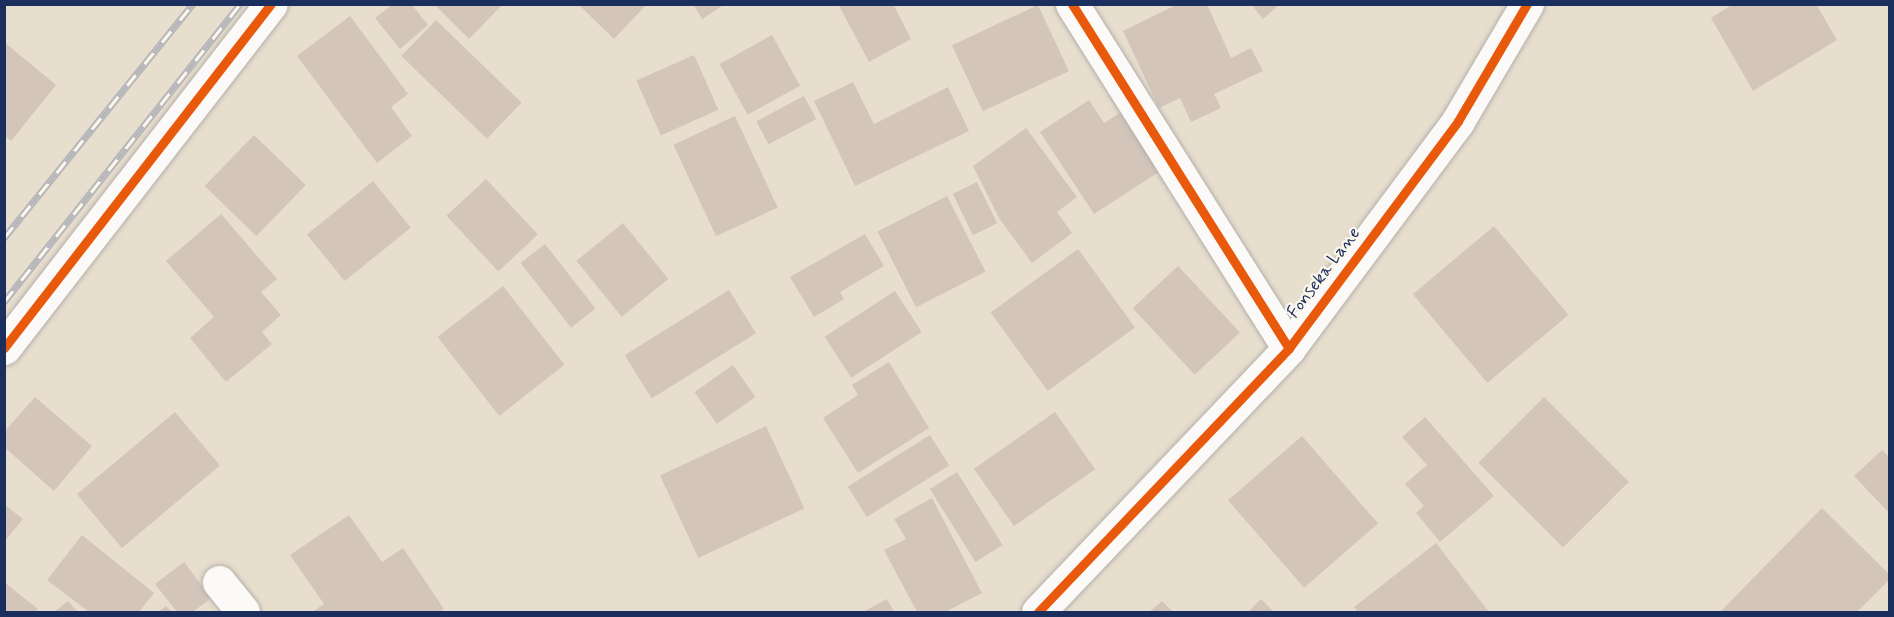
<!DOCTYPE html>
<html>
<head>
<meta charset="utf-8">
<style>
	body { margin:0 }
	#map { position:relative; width:1894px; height:617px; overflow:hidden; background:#e8dece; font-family:Mynerve,sans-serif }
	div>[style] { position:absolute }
	.building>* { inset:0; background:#d4c5ba; transform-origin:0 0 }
	.roads { filter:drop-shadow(0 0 2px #b4b0aa) drop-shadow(0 0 2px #b4b0aa) }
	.minor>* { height:33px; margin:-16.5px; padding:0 16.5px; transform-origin:16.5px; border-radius:16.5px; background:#fcfaf8 }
	.rail>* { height:7px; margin-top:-3.5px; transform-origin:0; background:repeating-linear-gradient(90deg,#fbf7ec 0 14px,#b6b7ba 0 28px); box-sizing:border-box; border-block:2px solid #b6b7ba }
	.cycleway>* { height:9px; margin:-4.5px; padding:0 4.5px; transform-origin:4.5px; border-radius:4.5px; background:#e8590c }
	span { translate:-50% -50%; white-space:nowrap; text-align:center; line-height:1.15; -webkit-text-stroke:4.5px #fbf7ec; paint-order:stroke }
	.street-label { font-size:18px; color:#1b2f5e }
	.frame { position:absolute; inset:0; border:6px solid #1b2f5e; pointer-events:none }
</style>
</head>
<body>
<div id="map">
	<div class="building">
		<i style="clip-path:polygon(434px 4px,503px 4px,469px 39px)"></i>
		<i style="clip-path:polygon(578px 4px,647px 4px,614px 39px)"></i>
		<i style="clip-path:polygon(693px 4px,725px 4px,702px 19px)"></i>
		<i style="clip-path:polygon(838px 4px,893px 4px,911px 39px,869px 62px)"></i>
		<i style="clip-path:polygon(1178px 4px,1207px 4px,1231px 58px,1251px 48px,1263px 71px,1214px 94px,1221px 108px,1191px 122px,1180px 98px,1159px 108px,1123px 31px)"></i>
		<i style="clip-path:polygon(1251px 4px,1280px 4px,1263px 19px)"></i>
		<i style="clip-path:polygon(1733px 4px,1816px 4px,1837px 40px,1753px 91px,1711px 18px)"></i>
		<i style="clip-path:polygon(392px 5px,412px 5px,428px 25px,400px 49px,375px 18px)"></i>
		<i style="left:1038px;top:5px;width:73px;height:95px;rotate:65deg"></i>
		<i style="clip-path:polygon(350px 16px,408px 94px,391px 107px,412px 136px,377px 163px,297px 56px)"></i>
		<i style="left:436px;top:20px;width:119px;height:50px;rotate:44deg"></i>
		<i style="left:772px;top:35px;width:58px;height:60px;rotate:61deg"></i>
		<i style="clip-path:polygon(4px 42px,56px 85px,11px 141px,4px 135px)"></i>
		<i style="left:694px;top:55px;width:60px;height:63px;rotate:66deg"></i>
		<i style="clip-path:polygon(853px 82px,874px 124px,948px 87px,969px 131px,855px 186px,814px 101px)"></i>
		<i style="left:804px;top:96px;width:26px;height:54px;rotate:62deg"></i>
		<i style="clip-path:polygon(1089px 100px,1104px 123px,1123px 111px,1162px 170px,1094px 214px,1040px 132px)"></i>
		<i style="left:735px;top:116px;width:101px;height:68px;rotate:65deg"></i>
		<i style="clip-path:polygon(1026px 128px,1077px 197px,1057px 212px,1072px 233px,1032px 263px,999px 218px,973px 166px)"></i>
		<i style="left:254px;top:135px;width:72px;height:71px;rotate:44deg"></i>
		<i style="left:486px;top:179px;width:76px;height:54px;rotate:47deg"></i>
		<i style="left:373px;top:181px;width:60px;height:85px;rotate:51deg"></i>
		<i style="left:977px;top:182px;width:46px;height:27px;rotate:64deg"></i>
		<i style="left:947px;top:196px;width:85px;height:78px;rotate:63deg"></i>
		<i style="clip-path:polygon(221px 214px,277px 279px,261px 292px,281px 315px,262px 332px,272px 344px,226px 382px,190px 338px,214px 317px,166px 261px)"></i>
		<i style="left:623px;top:223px;width:72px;height:60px;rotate:51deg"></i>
		<i style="left:1494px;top:226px;width:116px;height:106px;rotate:50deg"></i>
		<i style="clip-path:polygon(865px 234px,884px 266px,840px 292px,844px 299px,814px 317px,790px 277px)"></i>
		<i style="left:545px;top:244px;width:82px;height:31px;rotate:52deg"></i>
		<i style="left:1078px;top:249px;width:97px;height:108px;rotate:54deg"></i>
		<i style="left:1178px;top:266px;width:91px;height:62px;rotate:47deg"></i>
		<i style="left:503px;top:286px;width:100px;height:83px;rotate:52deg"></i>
		<i style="left:729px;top:290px;width:51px;height:123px;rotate:58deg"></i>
		<i style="left:895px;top:291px;width:49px;height:84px;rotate:57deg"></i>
		<i style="clip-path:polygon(889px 362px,929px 428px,858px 473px,823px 418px,858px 395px,852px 385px)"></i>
		<i style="left:733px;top:365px;width:39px;height:47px;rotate:55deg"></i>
		<i style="clip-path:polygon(35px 397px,92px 446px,54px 491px,4px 447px,4px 432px)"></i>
		<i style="left:1544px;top:397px;width:120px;height:93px;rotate:45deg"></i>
		<i style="left:175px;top:412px;width:70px;height:128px;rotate:50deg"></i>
		<i style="left:1055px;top:412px;width:70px;height:99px;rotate:55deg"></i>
		<i style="clip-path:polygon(1425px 417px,1494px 496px,1440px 542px,1416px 513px,1424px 506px,1405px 484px,1427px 465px,1402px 437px)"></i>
		<i style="left:766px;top:426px;width:91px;height:117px;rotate:65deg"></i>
		<i style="left:930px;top:435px;width:36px;height:97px;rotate:58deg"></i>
		<i style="left:1302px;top:436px;width:116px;height:98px;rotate:49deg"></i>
		<i style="clip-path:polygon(1882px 450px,1890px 458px,1890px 514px,1854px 476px)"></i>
		<i style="left:957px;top:472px;width:86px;height:32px;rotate:58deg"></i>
		<i style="clip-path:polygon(932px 498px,982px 593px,945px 612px,917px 612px,884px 550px,906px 539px,894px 519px)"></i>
		<i style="clip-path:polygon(4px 504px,23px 519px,4px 542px)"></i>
		<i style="clip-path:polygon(1822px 508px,1890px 575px,1890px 579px,1857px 612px,1720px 612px)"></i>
		<i style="clip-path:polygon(349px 515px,382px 562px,403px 548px,444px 609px,439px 612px,312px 612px,324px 604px,290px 555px)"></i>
		<i style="clip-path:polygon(82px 535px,154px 593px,139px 612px,89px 612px,47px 580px)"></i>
		<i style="clip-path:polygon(1436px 543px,1489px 612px,1358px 612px,1354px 607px)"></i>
		<i style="clip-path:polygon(184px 562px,211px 598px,193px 612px,177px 612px,155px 584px)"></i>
		<i style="clip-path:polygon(4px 582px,38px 609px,35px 612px,4px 612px)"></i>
		<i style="clip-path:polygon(887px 599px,894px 612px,863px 612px)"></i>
		<i style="clip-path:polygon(1261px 599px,1274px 612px,1248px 612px)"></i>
		<i style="clip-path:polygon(68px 601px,78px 612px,54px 612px)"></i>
		<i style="clip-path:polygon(1162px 601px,1173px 612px,1149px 612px)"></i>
		<i style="clip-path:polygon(166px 606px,172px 612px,158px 612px)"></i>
	</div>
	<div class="roads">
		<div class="minor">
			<i style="left:1072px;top:4px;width:407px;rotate:57.8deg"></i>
			<i style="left:4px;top:348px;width:435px;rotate:-52.2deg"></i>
			<i style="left:219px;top:582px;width:38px;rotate:51deg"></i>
			<i style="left:1038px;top:612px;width:364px;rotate:-46.4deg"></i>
			<i style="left:1289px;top:348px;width:283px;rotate:-53.3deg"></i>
			<i style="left:1458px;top:121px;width:136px;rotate:-59.5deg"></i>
		</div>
	</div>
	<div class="rail">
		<i style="left:4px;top:238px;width:301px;rotate:-51.1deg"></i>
		<i style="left:4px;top:302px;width:380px;rotate:-51.6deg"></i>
	</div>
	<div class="cycleway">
		<i style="left:1072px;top:4px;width:407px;rotate:57.8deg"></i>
		<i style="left:4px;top:348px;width:435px;rotate:-52.2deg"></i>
		<i style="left:1038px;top:612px;width:364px;rotate:-46.4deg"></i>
		<i style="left:1289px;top:348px;width:283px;rotate:-53.3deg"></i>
		<i style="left:1458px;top:121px;width:136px;rotate:-59.5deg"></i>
	</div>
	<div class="street-label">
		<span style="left:1324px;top:273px;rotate:-53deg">Fonseka Lane</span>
	</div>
	<div class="frame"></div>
</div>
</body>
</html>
